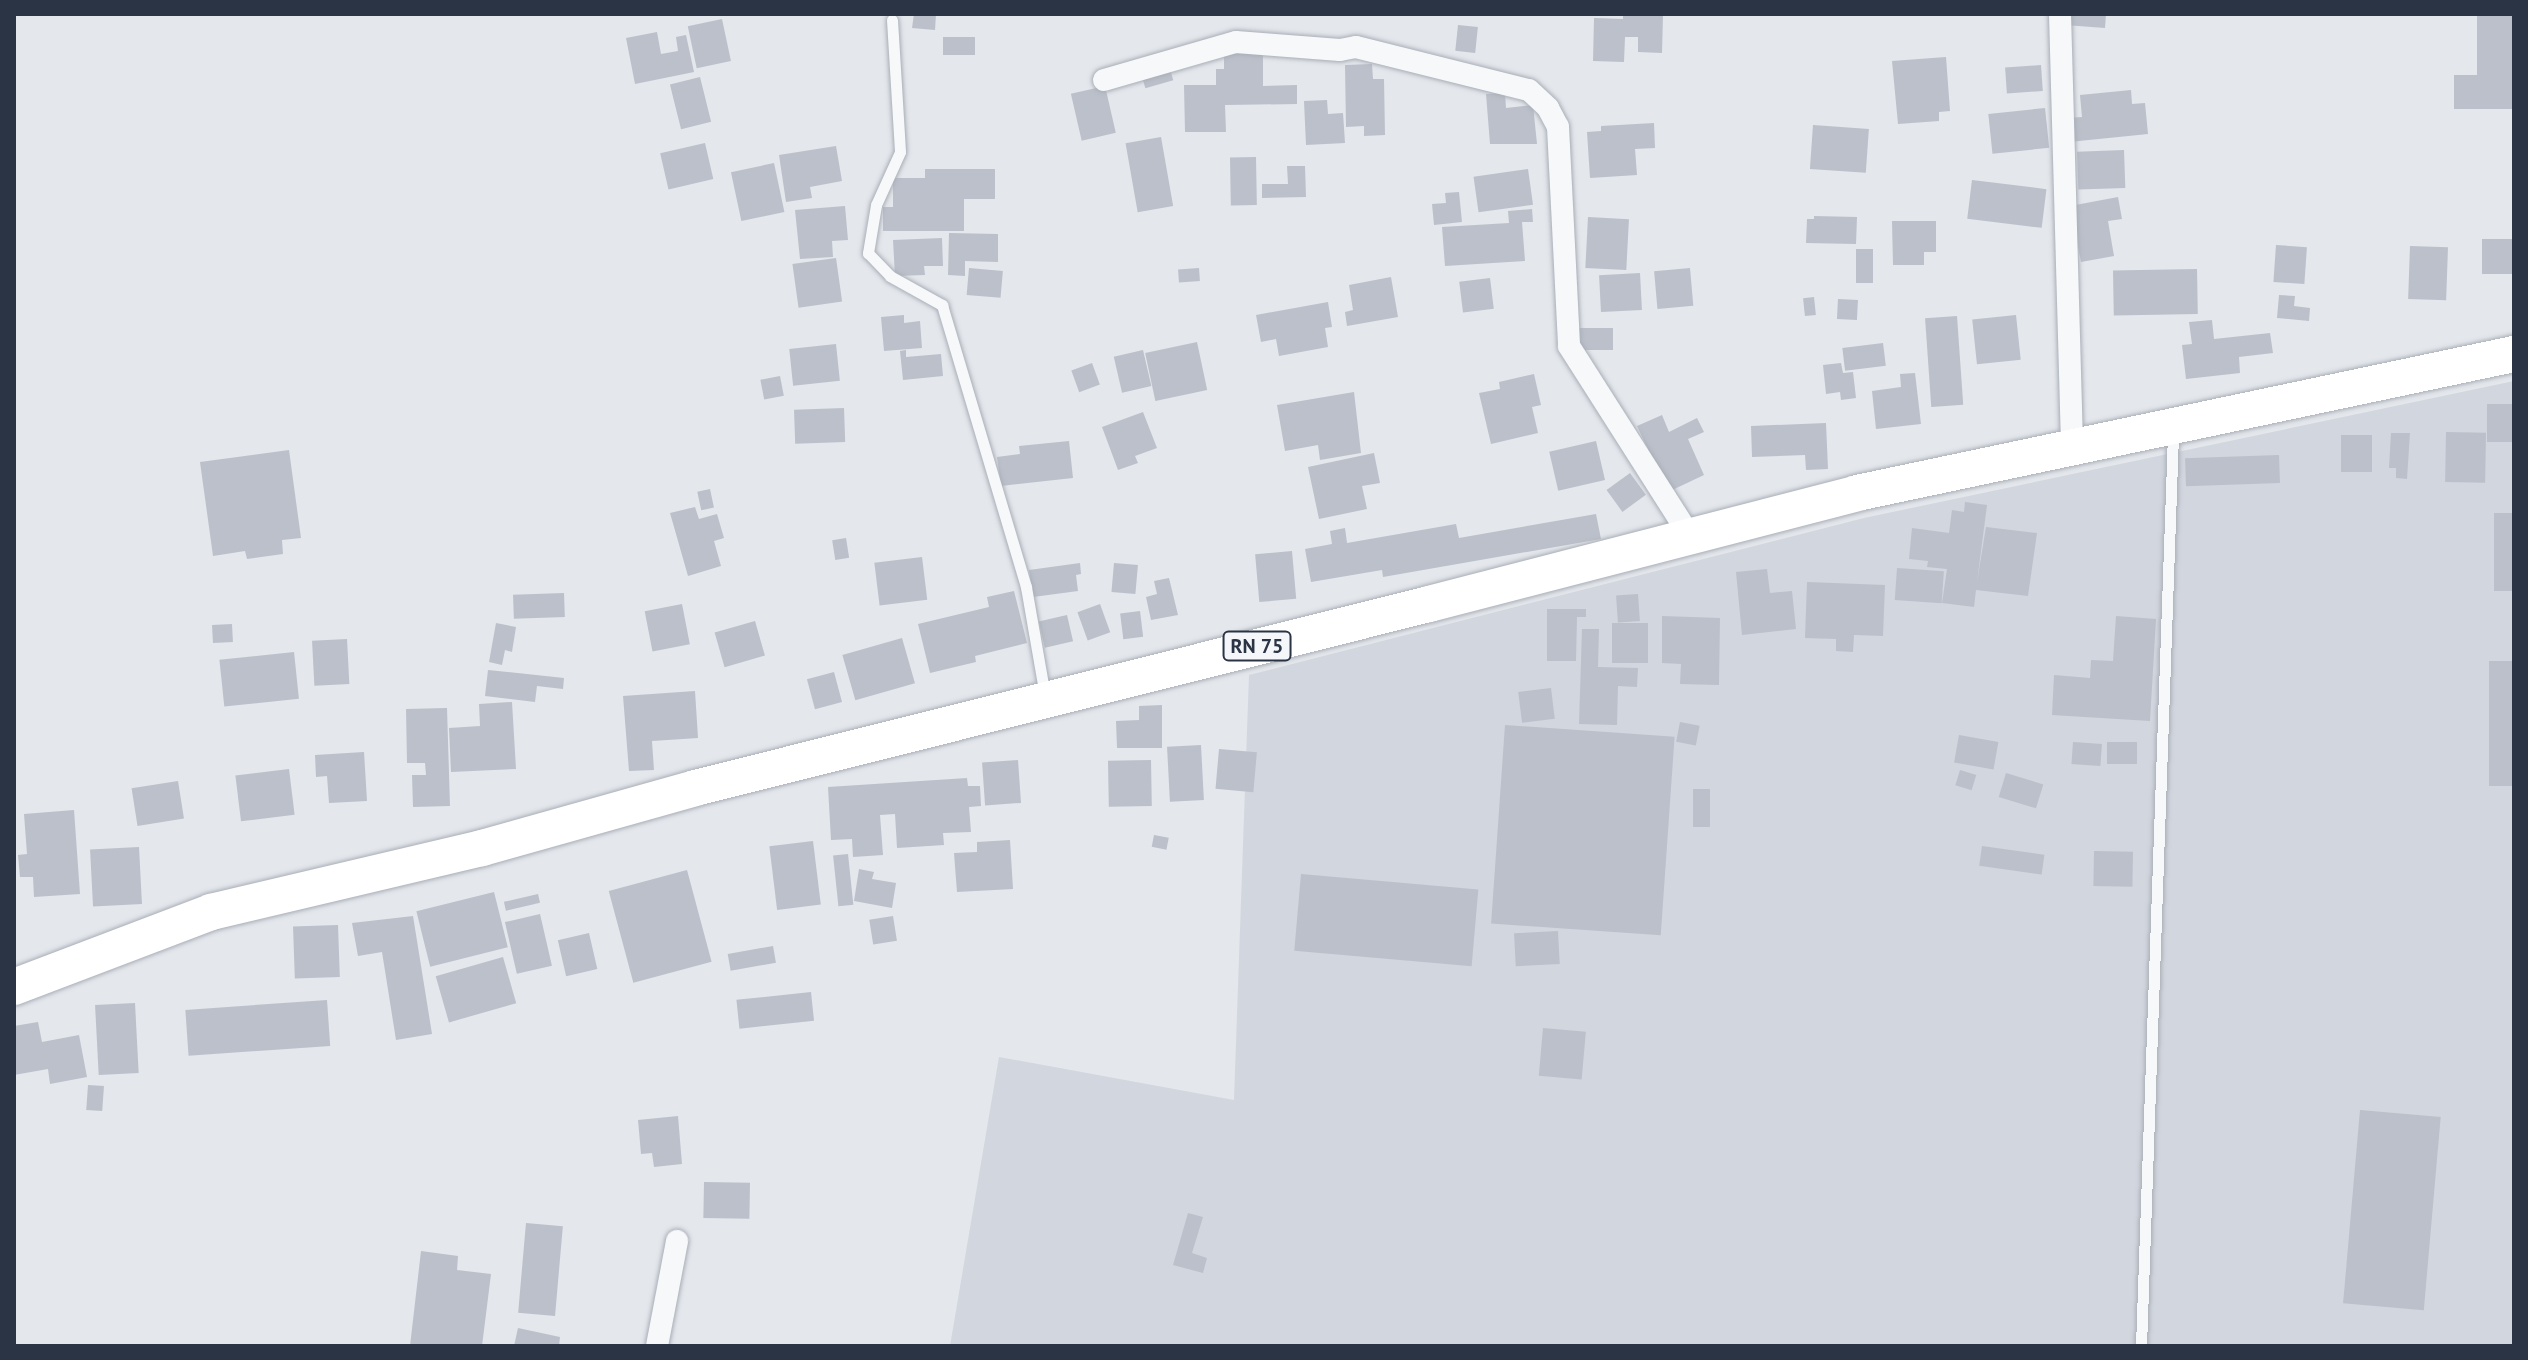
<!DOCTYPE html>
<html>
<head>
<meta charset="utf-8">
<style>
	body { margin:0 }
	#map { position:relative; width:2528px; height:1360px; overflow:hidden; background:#e4e7ec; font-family:"PT Sans",sans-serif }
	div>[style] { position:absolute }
	.built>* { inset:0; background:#d2d6de }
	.building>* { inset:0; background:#bbc0ca; transform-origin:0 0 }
	.roads { filter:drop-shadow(0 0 2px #a9aeb7) drop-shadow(0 0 2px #a9aeb7) }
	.lane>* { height:11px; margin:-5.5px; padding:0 5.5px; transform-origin:5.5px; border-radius:5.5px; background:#f7f8fa }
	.street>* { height:22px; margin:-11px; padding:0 11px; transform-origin:11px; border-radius:11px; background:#f7f8fa }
	.primary>* { height:36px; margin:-18px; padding:0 18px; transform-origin:18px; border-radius:18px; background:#fff }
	span { translate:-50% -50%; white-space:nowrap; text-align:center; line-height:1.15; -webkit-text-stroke:8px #f4f6f9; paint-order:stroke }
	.shield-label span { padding:2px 6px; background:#f4f6f9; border:2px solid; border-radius:6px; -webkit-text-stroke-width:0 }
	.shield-label { font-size:20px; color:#2b3445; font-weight:700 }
	.frame { position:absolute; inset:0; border:16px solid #2b3445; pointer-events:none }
</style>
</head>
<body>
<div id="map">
	<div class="built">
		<i style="clip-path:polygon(2514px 381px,2514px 1346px,950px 1346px,999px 1057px,1234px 1100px,1249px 675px,1864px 518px)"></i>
	</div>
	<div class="building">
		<i style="clip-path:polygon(914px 14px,936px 14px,935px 30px,912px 28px)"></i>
		<i style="clip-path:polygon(1623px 14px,1663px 14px,1662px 53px,1638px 52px,1638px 37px,1625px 37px,1624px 62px,1593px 61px,1594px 18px,1623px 19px)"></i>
		<i style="clip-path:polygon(2066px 14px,2106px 14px,2105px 28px,2065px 25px)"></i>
		<i style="clip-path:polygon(2477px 14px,2514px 15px,2514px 109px,2454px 109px,2454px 75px,2477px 75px)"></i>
		<i style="left:722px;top:19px;width:43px;height:35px;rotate:78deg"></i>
		<i style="left:1458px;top:25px;width:20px;height:26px;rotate:6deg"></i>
		<i style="clip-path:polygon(657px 32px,661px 54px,678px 51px,676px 37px,686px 35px,694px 72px,635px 84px,626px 38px)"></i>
		<i style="left:943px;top:37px;width:32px;height:18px"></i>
		<i style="clip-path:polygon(1263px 53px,1263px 86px,1297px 85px,1297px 104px,1225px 105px,1226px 132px,1185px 132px,1184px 85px,1216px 85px,1216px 69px,1224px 69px,1224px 54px)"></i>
		<i style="clip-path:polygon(1946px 57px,1950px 111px,1939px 112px,1939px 121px,1898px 124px,1892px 61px)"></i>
		<i style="left:1168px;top:62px;width:19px;height:29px;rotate:74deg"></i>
		<i style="clip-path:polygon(1372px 64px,1373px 79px,1384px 79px,1385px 135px,1364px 136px,1364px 126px,1346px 127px,1345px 65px)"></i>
		<i style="left:2041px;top:65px;width:26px;height:36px;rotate:86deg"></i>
		<i style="left:700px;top:77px;width:46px;height:31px;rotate:76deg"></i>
		<i style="left:1105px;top:86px;width:48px;height:35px;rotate:77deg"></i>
		<i style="clip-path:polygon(2131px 90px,2132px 104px,2145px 103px,2148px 134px,2069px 142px,2067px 118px,2082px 117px,2080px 95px)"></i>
		<i style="clip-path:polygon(1505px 93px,1506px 108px,1533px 105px,1537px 144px,1490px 144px,1486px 94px)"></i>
		<i style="clip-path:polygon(1327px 100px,1328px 114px,1343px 113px,1345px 143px,1306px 145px,1304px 101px)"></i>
		<i style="left:2045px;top:108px;width:40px;height:57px;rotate:84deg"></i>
		<i style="clip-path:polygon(1654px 123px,1655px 148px,1635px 149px,1637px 175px,1590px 178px,1587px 132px,1601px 131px,1601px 126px)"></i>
		<i style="left:1813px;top:125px;width:56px;height:44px;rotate:4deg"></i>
		<i style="left:1161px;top:137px;width:70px;height:36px;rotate:80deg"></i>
		<i style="left:705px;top:143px;width:37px;height:46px;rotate:77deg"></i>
		<i style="clip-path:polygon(836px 146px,842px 181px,810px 187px,812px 198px,786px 202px,779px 155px)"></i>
		<i style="left:2124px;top:150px;width:38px;height:47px;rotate:88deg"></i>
		<i style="left:1256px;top:157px;width:48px;height:26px;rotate:89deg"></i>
		<i style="left:774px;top:163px;width:50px;height:44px;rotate:78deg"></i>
		<i style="clip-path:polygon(1287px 166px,1305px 166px,1306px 197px,1262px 198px,1262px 184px,1288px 184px)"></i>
		<i style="clip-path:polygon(925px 169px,995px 169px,995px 199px,964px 199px,964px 231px,883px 231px,883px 207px,893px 207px,893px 178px,925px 178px)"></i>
		<i style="left:1528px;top:169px;width:36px;height:55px;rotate:82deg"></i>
		<i style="left:1972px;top:180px;width:75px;height:39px;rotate:7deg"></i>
		<i style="clip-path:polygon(1459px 192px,1462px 222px,1434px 225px,1432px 204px,1446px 203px,1445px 193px)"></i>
		<i style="clip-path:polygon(2118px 197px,2122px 219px,2108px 221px,2114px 256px,2081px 262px,2070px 206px)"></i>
		<i style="clip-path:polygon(845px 206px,848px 240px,832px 241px,833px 257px,800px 259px,795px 210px)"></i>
		<i style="clip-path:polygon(1532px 209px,1533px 222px,1522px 222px,1525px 261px,1445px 266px,1442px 227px,1509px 223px,1508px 211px)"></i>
		<i style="clip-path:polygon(1814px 216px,1857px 217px,1856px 244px,1806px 243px,1807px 219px,1814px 219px)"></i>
		<i style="left:1588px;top:217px;width:41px;height:51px;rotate:3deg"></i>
		<i style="clip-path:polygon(1892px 221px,1936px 221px,1936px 252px,1924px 252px,1924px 265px,1893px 265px)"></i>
		<i style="clip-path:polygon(949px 233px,998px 234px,998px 262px,965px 261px,965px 276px,948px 275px)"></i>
		<i style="clip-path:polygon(942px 238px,943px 266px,924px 266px,925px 275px,895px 276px,893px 240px)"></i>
		<i style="left:2514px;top:239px;width:35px;height:32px;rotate:90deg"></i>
		<i style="left:2276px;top:245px;width:31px;height:37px;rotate:4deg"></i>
		<i style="left:2410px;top:246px;width:38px;height:53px;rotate:2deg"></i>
		<i style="left:1856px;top:249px;width:17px;height:34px"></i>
		<i style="left:836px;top:258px;width:44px;height:44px;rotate:82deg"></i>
		<i style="left:969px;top:268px;width:34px;height:27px;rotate:5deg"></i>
		<i style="left:1199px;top:268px;width:13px;height:21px;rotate:86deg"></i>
		<i style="left:1690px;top:268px;width:38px;height:36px;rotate:85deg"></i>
		<i style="left:2197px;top:269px;width:45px;height:84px;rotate:89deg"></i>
		<i style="left:1640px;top:273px;width:37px;height:41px;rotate:87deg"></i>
		<i style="clip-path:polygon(1391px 277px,1398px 317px,1347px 326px,1345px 312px,1353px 310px,1349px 285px)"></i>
		<i style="left:1490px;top:278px;width:31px;height:31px;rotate:83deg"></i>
		<i style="clip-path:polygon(2279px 295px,2295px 296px,2294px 306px,2310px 308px,2309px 321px,2277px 318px)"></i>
		<i style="left:1814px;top:297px;width:18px;height:11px;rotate:84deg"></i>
		<i style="left:1838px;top:299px;width:20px;height:20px;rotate:3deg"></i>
		<i style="clip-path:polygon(1328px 302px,1332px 327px,1325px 328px,1328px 347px,1279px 356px,1276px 339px,1261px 342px,1256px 315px)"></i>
		<i style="clip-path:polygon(904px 315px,904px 323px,920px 321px,922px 348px,884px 351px,881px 317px)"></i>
		<i style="left:2016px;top:315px;width:45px;height:44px;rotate:84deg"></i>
		<i style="left:1957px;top:316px;width:89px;height:32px;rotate:86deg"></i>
		<i style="clip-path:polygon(2212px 320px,2214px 339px,2270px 333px,2273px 353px,2239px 357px,2240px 373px,2186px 379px,2182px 345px,2192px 344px,2189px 322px)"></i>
		<i style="left:1613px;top:328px;width:22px;height:38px;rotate:90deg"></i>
		<i style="left:1197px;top:342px;width:49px;height:53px;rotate:78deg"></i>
		<i style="left:1883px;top:343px;width:23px;height:41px;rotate:83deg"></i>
		<i style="left:836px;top:344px;width:37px;height:47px;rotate:84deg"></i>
		<i style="clip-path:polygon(906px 350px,906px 357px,941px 354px,943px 376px,903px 380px,900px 351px)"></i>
		<i style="left:1143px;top:350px;width:37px;height:30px;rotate:77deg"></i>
		<i style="left:1092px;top:363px;width:23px;height:22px;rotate:70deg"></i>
		<i style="clip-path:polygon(1841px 363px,1843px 373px,1853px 372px,1856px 398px,1841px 400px,1840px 392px,1826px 394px,1823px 365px)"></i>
		<i style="clip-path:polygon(1915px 373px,1921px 424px,1876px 429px,1872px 391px,1901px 387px,1900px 374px)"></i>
		<i style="clip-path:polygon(1534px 374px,1541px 405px,1532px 407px,1538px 433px,1491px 444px,1479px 393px,1500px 389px,1499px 382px)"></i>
		<i style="left:780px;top:376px;width:20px;height:20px;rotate:79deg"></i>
		<i style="clip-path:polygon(1354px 392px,1361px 453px,1320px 460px,1318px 445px,1285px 451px,1277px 405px)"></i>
		<i style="left:2487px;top:404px;width:27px;height:38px"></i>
		<i style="left:844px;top:408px;width:34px;height:50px;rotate:88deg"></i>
		<i style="clip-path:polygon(1143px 412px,1157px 448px,1135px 456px,1138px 463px,1118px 470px,1102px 427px)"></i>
		<i style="clip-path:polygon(1662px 415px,1669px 432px,1697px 418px,1704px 432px,1688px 439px,1704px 475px,1668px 492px,1637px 426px)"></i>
		<i style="clip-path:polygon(1826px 423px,1828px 469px,1806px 470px,1805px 455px,1752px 457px,1751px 426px)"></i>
		<i style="left:2446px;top:432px;width:40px;height:50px;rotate:1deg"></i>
		<i style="clip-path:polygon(2391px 433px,2410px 433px,2407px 479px,2396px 478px,2396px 468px,2389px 468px)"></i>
		<i style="left:2341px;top:435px;width:31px;height:37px"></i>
		<i style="clip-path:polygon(1069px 441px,1073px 478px,1001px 486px,997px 457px,1020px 454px,1019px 446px)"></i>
		<i style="left:1596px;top:441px;width:40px;height:48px;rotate:77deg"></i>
		<i style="clip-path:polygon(289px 450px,301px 538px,282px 540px,283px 554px,247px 559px,245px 551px,213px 556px,200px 462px)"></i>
		<i style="clip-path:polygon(1374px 453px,1380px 483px,1362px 486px,1367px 509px,1319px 519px,1308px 467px)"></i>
		<i style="left:2279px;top:455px;width:28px;height:94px;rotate:88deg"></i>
		<i style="left:1630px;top:473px;width:27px;height:29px;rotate:54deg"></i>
		<i style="left:710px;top:489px;width:19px;height:13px;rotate:78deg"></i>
		<i style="clip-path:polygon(1965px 502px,1987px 505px,1977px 582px,1986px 527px,2037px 533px,2028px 596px,1976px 590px,1974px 607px,1942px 603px,1947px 569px,1927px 567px,1928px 561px,1909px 559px,1912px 528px,1949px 533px,1952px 510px,1964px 512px)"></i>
		<i style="clip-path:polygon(695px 507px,699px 519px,717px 514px,724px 538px,714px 541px,721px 566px,688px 576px,670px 513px)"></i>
		<i style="left:2494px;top:513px;width:20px;height:78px"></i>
		<i style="clip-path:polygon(1596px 514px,1601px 539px,1383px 577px,1382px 570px,1311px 582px,1305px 549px,1332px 544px,1330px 531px,1345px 528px,1347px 543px,1456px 524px,1459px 538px)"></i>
		<i style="left:846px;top:538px;width:20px;height:14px;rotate:81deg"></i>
		<i style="left:1292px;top:551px;width:48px;height:37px;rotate:85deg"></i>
		<i style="left:922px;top:557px;width:43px;height:48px;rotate:83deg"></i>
		<i style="clip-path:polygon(1080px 563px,1081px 574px,1076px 575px,1078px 591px,1033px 597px,1029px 570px)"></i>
		<i style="left:1114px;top:563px;width:24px;height:29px;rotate:5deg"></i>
		<i style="left:1897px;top:568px;width:47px;height:32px;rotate:4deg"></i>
		<i style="clip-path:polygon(1767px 569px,1770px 593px,1792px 591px,1796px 629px,1742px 635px,1736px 572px)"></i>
		<i style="clip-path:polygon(1169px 578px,1178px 615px,1151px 620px,1146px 597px,1157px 594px,1154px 581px)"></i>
		<i style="clip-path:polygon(1807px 582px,1885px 585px,1883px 636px,1854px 635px,1853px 652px,1836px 651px,1836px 639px,1805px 638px)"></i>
		<i style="clip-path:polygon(1014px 591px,1027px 643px,975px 656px,976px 662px,930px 673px,918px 624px,989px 607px,987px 597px)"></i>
		<i style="left:564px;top:593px;width:24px;height:51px;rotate:88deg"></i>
		<i style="left:1638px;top:594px;width:27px;height:22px;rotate:86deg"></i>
		<i style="left:682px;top:604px;width:41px;height:38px;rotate:79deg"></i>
		<i style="left:1100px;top:604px;width:30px;height:24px;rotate:70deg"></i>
		<i style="clip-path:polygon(1547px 609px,1586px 609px,1586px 617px,1577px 617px,1576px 661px,1547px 661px)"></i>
		<i style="left:1140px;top:611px;width:26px;height:20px;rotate:83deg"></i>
		<i style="left:1067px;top:615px;width:27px;height:29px;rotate:77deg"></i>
		<i style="clip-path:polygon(1662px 616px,1720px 618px,1719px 685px,1680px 684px,1681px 664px,1662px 663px)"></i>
		<i style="clip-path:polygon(2116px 616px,2156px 619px,2150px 721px,2052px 715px,2054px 675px,2090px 678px,2091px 660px,2113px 661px)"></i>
		<i style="left:755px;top:621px;width:36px;height:42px;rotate:74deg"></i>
		<i style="clip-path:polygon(496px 623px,516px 627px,512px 652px,505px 650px,502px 665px,489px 662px)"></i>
		<i style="left:1612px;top:623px;width:36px;height:40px"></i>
		<i style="left:232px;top:624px;width:18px;height:20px;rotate:87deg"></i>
		<i style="clip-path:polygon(1582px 629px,1599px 629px,1598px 667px,1638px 668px,1637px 687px,1618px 686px,1617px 725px,1579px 724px)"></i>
		<i style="left:902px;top:638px;width:47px;height:62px;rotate:74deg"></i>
		<i style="left:347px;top:639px;width:45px;height:35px;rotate:87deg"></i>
		<i style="left:294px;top:652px;width:47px;height:75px;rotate:84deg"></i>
		<i style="left:2489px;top:661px;width:25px;height:125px"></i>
		<i style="clip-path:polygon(488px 670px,564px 678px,563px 689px,537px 686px,535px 702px,485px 696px)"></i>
		<i style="left:834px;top:672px;width:31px;height:28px;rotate:75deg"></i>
		<i style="left:1551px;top:688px;width:31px;height:33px;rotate:83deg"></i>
		<i style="clip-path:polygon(695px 691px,698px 738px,652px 741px,654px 770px,629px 771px,623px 696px)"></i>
		<i style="clip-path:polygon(512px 702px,516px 769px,451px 772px,449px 728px,480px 726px,479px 704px)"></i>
		<i style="clip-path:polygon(1162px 705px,1162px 748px,1117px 748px,1116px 721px,1139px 720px,1139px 706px)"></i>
		<i style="clip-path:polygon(447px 708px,450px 806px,413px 807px,412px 775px,426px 775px,425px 763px,407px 763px,406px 709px)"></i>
		<i style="left:1680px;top:722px;width:20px;height:20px;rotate:11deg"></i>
		<i style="left:1505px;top:725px;width:170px;height:199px;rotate:4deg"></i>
		<i style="left:1959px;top:735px;width:40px;height:28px;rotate:10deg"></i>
		<i style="left:2073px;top:742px;width:29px;height:22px;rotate:4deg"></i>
		<i style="left:2137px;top:742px;width:22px;height:30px;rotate:90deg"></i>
		<i style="left:1201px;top:745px;width:55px;height:34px;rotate:87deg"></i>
		<i style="left:1219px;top:749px;width:38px;height:40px;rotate:5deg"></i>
		<i style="clip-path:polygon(364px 752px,367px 801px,329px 803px,327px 776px,316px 777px,315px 755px)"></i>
		<i style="left:1018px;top:760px;width:43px;height:36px;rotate:86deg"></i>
		<i style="left:1151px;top:760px;width:46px;height:43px;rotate:89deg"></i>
		<i style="left:289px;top:769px;width:46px;height:54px;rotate:83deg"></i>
		<i style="left:1960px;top:770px;width:17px;height:16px;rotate:17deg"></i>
		<i style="left:2006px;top:773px;width:39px;height:25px;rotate:17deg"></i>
		<i style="clip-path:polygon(967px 778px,968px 786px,980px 786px,981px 806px,969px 807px,971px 832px,943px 833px,944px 845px,897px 848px,895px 814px,880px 815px,883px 855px,853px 857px,852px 839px,831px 840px,828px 787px)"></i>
		<i style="left:178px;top:781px;width:38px;height:47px;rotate:81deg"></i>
		<i style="left:1693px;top:789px;width:17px;height:38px"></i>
		<i style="clip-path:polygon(74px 810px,80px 894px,34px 897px,33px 877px,20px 877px,18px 855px,27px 854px,24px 814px)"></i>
		<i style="left:1154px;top:835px;width:15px;height:12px;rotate:11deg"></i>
		<i style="clip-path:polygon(1010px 840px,1013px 889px,957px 892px,954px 853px,977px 852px,977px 842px)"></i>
		<i style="left:813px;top:841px;width:64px;height:44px;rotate:83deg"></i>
		<i style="left:1982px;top:846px;width:63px;height:20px;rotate:8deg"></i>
		<i style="left:139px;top:847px;width:57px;height:49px;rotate:87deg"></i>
		<i style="left:2094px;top:851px;width:39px;height:35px;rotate:1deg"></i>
		<i style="left:848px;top:854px;width:51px;height:15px;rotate:84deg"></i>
		<i style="clip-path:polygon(859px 869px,874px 872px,872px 879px,896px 883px,892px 908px,854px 901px)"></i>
		<i style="left:687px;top:870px;width:95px;height:81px;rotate:75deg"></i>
		<i style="left:1301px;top:874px;width:178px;height:77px;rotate:5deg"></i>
		<i style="left:494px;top:892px;width:57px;height:80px;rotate:76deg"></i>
		<i style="left:538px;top:894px;width:9px;height:35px;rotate:77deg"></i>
		<i style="left:540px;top:914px;width:53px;height:36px;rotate:77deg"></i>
		<i style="clip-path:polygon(413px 916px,432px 1034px,396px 1040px,382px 952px,358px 956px,352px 923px)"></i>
		<i style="left:893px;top:916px;width:25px;height:24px;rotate:81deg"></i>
		<i style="left:338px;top:925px;width:52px;height:45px;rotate:88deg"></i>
		<i style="left:1558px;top:931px;width:33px;height:44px;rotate:87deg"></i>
		<i style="left:589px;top:933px;width:37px;height:32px;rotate:77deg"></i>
		<i style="left:773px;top:946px;width:17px;height:46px;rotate:80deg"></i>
		<i style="left:503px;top:957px;width:48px;height:70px;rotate:74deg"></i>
		<i style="left:811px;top:992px;width:29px;height:75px;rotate:84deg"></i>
		<i style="left:327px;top:1000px;width:46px;height:142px;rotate:86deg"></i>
		<i style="left:135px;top:1003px;width:70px;height:40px;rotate:87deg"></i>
		<i style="clip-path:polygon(38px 1022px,42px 1042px,79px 1035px,87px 1077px,50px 1084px,48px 1069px,14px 1075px,14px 1026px)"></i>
		<i style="left:1543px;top:1028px;width:43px;height:48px;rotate:5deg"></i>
		<i style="left:88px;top:1085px;width:16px;height:25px;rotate:4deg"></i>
		<i style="left:2360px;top:1110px;width:81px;height:194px;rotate:5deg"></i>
		<i style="clip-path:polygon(678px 1116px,682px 1164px,654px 1167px,652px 1153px,641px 1154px,638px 1120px)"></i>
		<i style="left:704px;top:1182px;width:46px;height:36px;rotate:1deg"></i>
		<i style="clip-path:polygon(1188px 1213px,1203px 1217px,1192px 1253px,1207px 1258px,1203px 1273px,1173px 1265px)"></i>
		<i style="left:526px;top:1223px;width:37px;height:90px;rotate:5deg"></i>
		<i style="clip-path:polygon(421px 1251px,458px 1256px,457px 1270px,491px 1274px,482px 1346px,410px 1346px)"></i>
		<i style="clip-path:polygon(518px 1328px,560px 1337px,559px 1346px,514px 1346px)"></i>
	</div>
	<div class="roads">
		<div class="lane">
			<i style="left:892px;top:20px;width:132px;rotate:86.5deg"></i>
			<i style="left:900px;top:152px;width:58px;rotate:114.4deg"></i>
			<i style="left:876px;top:205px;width:49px;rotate:99.5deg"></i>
			<i style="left:868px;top:253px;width:32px;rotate:46deg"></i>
			<i style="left:890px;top:276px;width:60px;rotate:29.1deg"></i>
			<i style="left:942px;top:305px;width:294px;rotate:73.4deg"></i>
			<i style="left:1026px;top:587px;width:111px;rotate:80.1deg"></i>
			<i style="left:2141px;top:1346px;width:915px;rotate:-87.99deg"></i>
		</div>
		<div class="street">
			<i style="left:2060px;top:14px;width:434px;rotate:88.4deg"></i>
			<i style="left:1104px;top:80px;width:137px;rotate:-16.1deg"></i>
			<i style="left:1236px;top:42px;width:104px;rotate:4.4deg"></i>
			<i style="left:1340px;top:50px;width:16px;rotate:-11deg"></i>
			<i style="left:1356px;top:47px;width:178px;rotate:14deg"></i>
			<i style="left:1529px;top:90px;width:26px;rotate:43deg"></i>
			<i style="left:1548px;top:108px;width:21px;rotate:62deg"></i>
			<i style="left:1558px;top:127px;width:219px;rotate:87.1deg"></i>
			<i style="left:1569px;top:346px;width:225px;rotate:57.5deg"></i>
			<i style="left:657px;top:1346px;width:107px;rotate:-79.2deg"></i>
		</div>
		<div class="primary">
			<i style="left:14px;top:987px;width:211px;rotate:-20.8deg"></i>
			<i style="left:211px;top:912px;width:278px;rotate:-13.3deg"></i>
			<i style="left:482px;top:848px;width:221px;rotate:-15.7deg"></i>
			<i style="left:695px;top:788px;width:757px;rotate:-14.07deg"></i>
			<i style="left:1429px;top:604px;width:442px;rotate:-14.5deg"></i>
			<i style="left:1857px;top:493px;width:672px;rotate:-11.95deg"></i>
		</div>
	</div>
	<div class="shield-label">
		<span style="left:1257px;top:646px">RN 75</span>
	</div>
	<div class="frame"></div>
</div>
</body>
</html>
